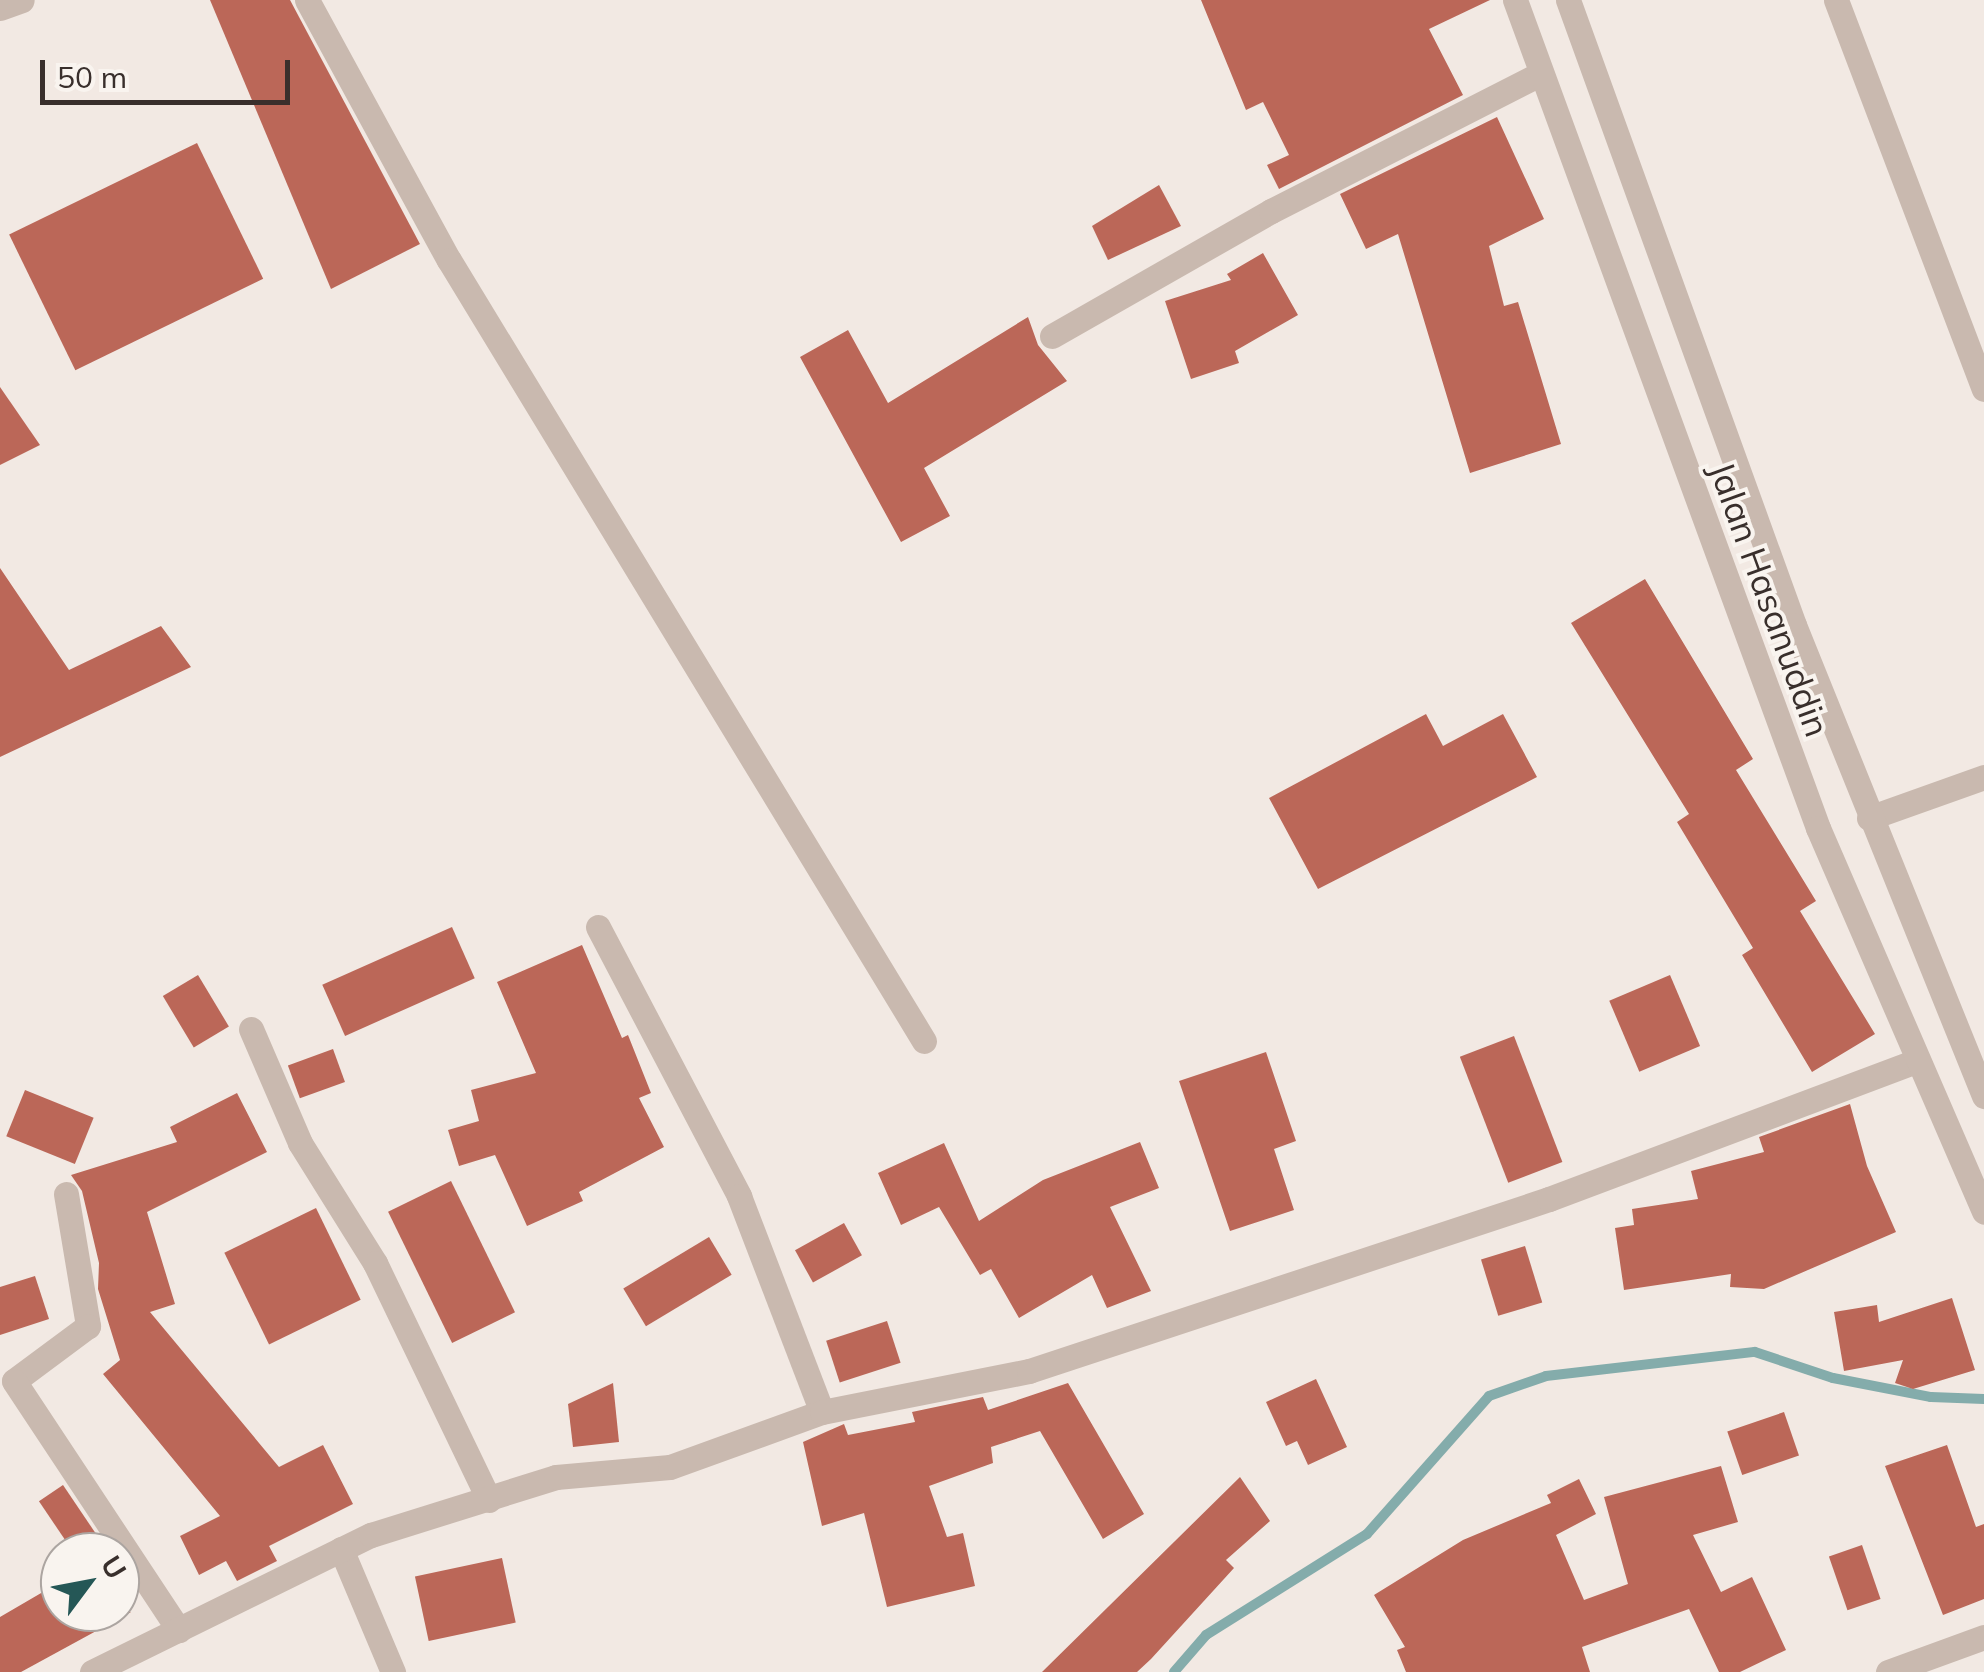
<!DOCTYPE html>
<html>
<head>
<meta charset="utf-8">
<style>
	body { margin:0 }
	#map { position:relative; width:1984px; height:1672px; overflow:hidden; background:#f2e9e3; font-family:Mulish,sans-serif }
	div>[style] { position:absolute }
	.stream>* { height:10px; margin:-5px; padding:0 5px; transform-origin:5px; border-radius:5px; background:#84acab }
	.building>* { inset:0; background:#bb6758; transform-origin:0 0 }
	.minor>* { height:25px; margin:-12.5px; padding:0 12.5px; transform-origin:12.5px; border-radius:12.5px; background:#c9b9af }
	.tertiary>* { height:25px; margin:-12.5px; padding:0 12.5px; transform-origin:12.5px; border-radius:12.5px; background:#c9b9af }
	span { translate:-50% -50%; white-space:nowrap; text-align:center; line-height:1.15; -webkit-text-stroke:8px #f9f4ef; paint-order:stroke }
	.street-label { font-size:35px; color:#392f2c }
	.north { position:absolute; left:40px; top:1532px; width:100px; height:100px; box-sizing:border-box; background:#f9f4ef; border:2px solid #aca5a1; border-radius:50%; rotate:58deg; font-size:28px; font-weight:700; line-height:40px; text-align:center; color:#392f2c }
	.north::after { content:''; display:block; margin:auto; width:35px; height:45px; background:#255756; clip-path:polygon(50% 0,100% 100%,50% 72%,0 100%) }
	.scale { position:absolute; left:40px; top:60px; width:250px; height:45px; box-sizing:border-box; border:5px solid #392f2c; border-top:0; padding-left:12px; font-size:30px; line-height:35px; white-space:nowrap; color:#392f2c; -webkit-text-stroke:8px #f9f4ef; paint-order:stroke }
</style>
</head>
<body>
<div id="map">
	<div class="stream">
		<i style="left:1174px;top:1672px;width:49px;rotate:-49.1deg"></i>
		<i style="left:1206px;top:1635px;width:190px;rotate:-32.1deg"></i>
		<i style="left:1367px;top:1534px;width:184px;rotate:-48.5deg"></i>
		<i style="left:1489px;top:1396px;width:60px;rotate:-19.3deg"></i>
		<i style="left:1546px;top:1376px;width:210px;rotate:-6.6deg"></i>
		<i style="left:1755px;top:1352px;width:82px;rotate:18.4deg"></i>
		<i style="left:1833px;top:1378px;width:100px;rotate:11deg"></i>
		<i style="left:1931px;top:1397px;width:53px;rotate:2.2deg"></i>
	</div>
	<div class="building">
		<i style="clip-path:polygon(210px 0,290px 0,420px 244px,331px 289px)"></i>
		<i style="clip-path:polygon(1201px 0,1490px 0,1429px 29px,1463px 95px,1279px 189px,1267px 165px,1289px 155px,1263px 102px,1246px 110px)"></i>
		<i style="clip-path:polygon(1497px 117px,1544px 219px,1489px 246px,1504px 306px,1518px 302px,1561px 444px,1470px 473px,1398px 234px,1366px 249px,1340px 194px)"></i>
		<i style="left:197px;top:143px;width:151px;height:209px;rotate:64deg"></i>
		<i style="clip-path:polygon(1159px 185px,1181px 226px,1108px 260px,1092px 226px)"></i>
		<i style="clip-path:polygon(1263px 253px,1298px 315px,1235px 351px,1239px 363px,1191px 379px,1165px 301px,1231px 280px,1227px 274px)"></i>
		<i style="clip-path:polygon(1028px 317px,1038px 345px,1067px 381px,924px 468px,950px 516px,901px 542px,800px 357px,848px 330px,888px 403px)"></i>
		<i style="clip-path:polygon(0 387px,40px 445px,0 465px)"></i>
		<i style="clip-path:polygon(0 568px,69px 670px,161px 626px,191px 667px,0 757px)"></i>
		<i style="clip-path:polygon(1645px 579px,1753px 759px,1736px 770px,1816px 901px,1800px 911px,1875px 1034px,1812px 1072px,1742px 955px,1753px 948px,1677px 822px,1689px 814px,1571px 623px)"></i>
		<i style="clip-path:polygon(1426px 714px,1443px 746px,1503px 714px,1537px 777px,1318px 889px,1269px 798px)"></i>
		<i style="left:452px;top:927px;width:56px;height:142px;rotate:66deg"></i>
		<i style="clip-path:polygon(582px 945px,622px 1038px,628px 1035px,651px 1093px,639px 1098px,664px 1147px,579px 1192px,583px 1201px,527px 1226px,495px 1155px,459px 1166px,448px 1130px,479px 1121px,471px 1090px,536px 1073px,497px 982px)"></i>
		<i style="left:198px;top:975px;width:60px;height:41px;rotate:59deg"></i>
		<i style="left:1670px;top:975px;width:77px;height:66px;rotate:67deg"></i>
		<i style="left:1514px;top:1036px;width:135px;height:58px;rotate:69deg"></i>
		<i style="left:333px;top:1049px;width:35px;height:48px;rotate:70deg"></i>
		<i style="clip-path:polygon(1266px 1052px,1296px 1141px,1274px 1149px,1294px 1210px,1230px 1231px,1179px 1081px)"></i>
		<i style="left:25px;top:1090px;width:74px;height:50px;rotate:22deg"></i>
		<i style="clip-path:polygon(237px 1093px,267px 1152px,147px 1212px,175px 1304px,150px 1312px,279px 1467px,323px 1445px,353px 1504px,269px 1546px,277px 1561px,237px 1581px,226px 1561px,199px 1575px,180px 1536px,220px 1516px,103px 1374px,120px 1360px,98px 1289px,99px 1263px,82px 1191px,71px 1175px,177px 1142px,170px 1127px)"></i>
		<i style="clip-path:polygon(1850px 1104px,1867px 1166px,1896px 1232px,1764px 1289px,1730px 1287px,1731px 1274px,1624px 1290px,1615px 1228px,1634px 1225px,1632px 1209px,1698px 1199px,1691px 1171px,1764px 1152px,1759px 1137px)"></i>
		<i style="clip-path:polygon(1140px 1142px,1159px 1188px,1110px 1207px,1151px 1291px,1107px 1308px,1092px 1275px,1019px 1318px,991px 1269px,980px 1275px,939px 1207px,901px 1225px,878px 1173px,944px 1143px,979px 1221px,1043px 1180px)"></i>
		<i style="left:451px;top:1181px;width:146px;height:70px;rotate:64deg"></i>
		<i style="left:316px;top:1208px;width:102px;height:102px;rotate:64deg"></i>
		<i style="left:844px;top:1223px;width:37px;height:56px;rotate:61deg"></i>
		<i style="left:709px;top:1237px;width:44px;height:100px;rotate:59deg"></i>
		<i style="left:1525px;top:1246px;width:59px;height:46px;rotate:73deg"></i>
		<i style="clip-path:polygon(35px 1276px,49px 1319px,0 1335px,0 1287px)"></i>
		<i style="clip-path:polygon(1952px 1298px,1975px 1370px,1913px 1389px,1895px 1383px,1903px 1360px,1844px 1371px,1834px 1312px,1877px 1305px,1879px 1322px)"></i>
		<i style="left:887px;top:1321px;width:44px;height:64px;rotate:72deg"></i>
		<i style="clip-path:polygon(1316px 1379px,1347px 1447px,1308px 1465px,1297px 1441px,1286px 1446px,1266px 1402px)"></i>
		<i style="clip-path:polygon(613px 1383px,619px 1442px,573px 1447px,568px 1404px)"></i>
		<i style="clip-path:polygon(1068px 1383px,1144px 1514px,1103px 1539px,1040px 1431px,991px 1447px,993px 1463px,929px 1486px,947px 1537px,963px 1533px,975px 1586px,887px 1607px,864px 1513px,822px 1526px,803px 1442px,844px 1424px,848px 1435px,915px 1422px,912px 1412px,983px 1397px,988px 1410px)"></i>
		<i style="left:1784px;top:1412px;width:46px;height:60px;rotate:71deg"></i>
		<i style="clip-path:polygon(1947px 1445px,1976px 1527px,1984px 1524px,1984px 1599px,1943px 1615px,1885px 1466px)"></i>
		<i style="clip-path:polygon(1721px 1466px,1738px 1522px,1693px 1535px,1721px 1592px,1752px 1577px,1786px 1650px,1740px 1672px,1719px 1672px,1689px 1609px,1582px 1647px,1590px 1672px,1406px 1672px,1397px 1650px,1405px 1647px,1374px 1595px,1463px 1540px,1551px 1503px,1547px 1495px,1579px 1479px,1596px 1514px,1556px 1535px,1584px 1600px,1628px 1584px,1604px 1497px)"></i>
		<i style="clip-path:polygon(1240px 1477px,1270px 1521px,1226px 1560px,1234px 1568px,1151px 1659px,1137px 1672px,1042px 1672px)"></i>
		<i style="left:63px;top:1485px;width:58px;height:29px;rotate:56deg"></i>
		<i style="left:1862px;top:1545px;width:57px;height:35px;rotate:71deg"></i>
		<i style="left:502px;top:1558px;width:66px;height:89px;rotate:78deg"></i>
		<i style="clip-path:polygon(60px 1582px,60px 1612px,131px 1612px,21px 1672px,0 1672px,0 1617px)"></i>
	</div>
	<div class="minor">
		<i style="left:307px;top:0;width:296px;rotate:61.4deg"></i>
		<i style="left:449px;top:260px;width:914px;rotate:58.69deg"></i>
		<i style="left:1836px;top:0;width:416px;rotate:69.2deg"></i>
		<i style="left:1052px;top:336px;width:252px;rotate:-29.7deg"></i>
		<i style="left:1271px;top:211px;width:302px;rotate:-27deg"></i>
		<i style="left:1869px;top:818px;width:122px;rotate:-19.6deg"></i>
		<i style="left:598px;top:927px;width:304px;rotate:62.3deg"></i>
		<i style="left:739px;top:1196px;width:231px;rotate:69deg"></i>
		<i style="left:251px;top:1029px;width:124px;rotate:66.7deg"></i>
		<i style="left:300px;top:1143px;width:142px;rotate:58deg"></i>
		<i style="left:375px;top:1263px;width:263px;rotate:64.3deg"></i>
		<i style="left:66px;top:1194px;width:134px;rotate:80.5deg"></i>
		<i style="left:88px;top:1326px;width:92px;rotate:143.4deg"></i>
		<i style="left:14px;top:1381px;width:299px;rotate:56.5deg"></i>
		<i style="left:341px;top:1549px;width:134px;rotate:67.1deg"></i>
		<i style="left:92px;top:1672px;width:311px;rotate:-26.2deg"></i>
		<i style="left:371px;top:1535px;width:194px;rotate:-17.4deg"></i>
		<i style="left:556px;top:1477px;width:114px;rotate:-5deg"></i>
		<i style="left:670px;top:1467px;width:162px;rotate:-19.9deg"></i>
		<i style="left:822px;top:1412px;width:211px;rotate:-11.2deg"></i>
		<i style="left:1029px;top:1371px;width:548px;rotate:-18.3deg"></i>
		<i style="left:1549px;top:1199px;width:394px;rotate:-20.6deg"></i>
		<i style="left:1888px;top:1672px;width:102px;rotate:-20deg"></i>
	</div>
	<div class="tertiary">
		<i style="left:1515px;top:0;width:882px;rotate:69.9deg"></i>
		<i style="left:1818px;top:828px;width:418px;rotate:66.6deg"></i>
		<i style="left:1568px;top:0;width:665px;rotate:70.12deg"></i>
		<i style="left:1794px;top:625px;width:508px;rotate:68.03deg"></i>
		<i style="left:0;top:8px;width:23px;rotate:-20deg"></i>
	</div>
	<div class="street-label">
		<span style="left:1770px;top:599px;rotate:70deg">Jalan Hasanuddin</span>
	</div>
	<div class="north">U</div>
	<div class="scale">50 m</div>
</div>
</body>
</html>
